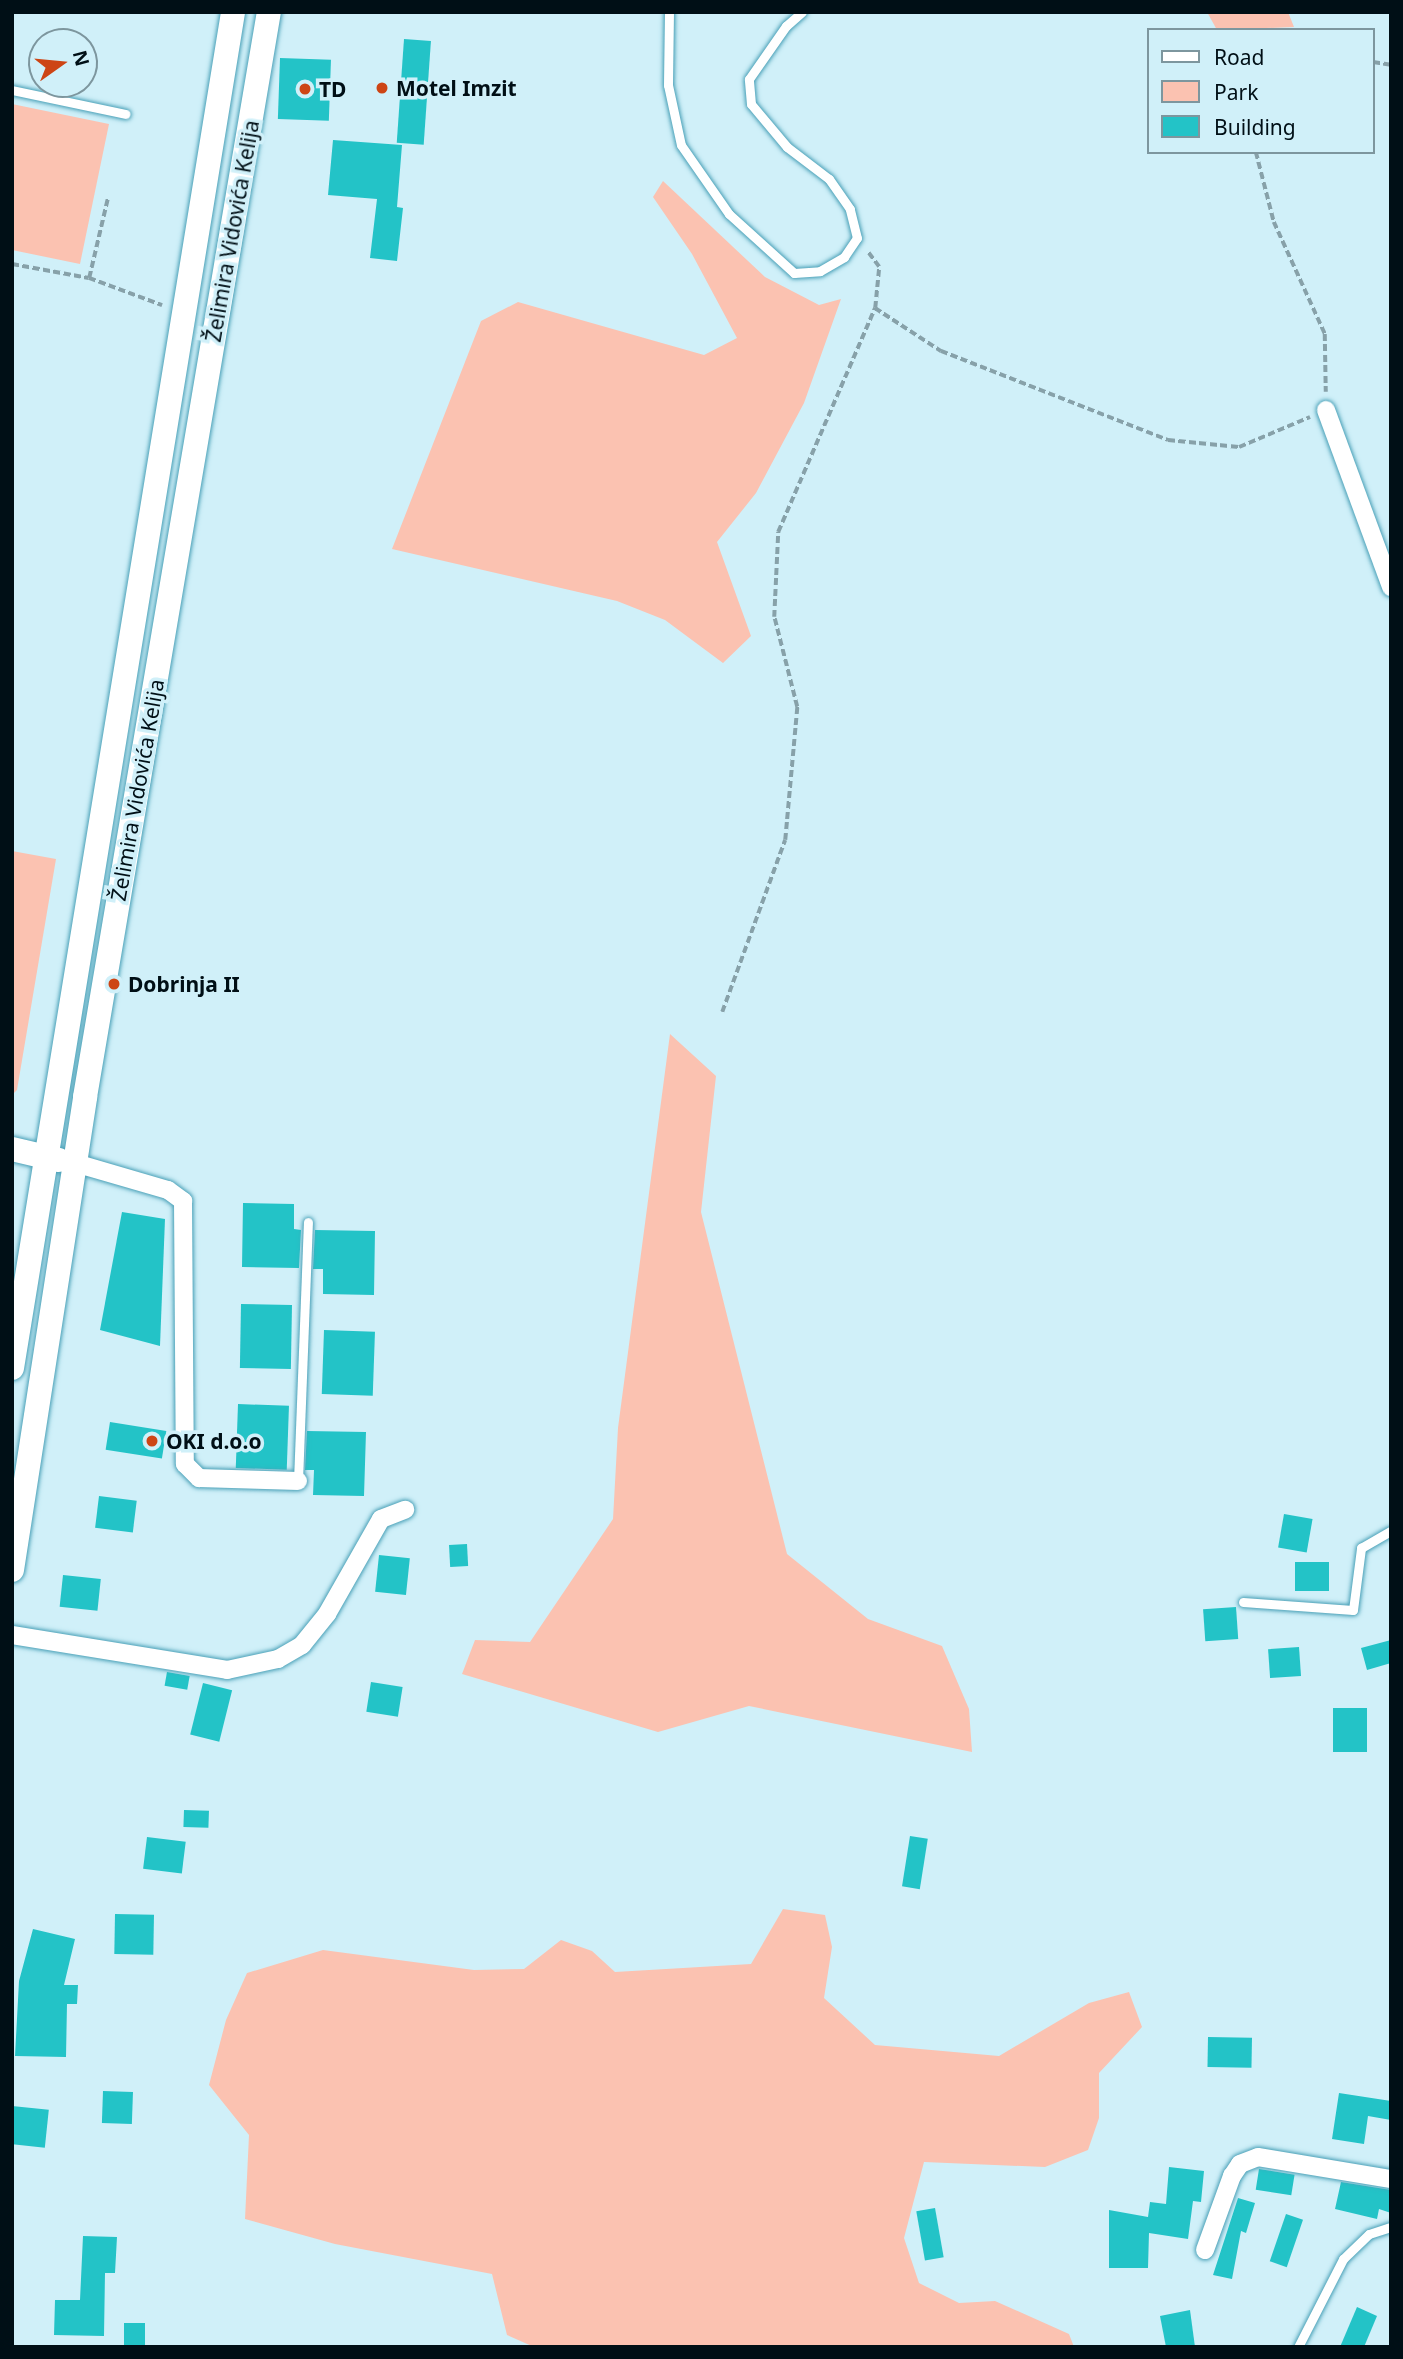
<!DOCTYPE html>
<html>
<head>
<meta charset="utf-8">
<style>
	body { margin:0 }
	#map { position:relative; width:1403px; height:2359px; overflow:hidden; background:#d0f0f9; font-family:"Noto Sans",sans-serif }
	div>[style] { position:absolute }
	.green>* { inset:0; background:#fbc2b1 }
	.building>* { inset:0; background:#23c3c7; transform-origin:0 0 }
	.path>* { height:3.5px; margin-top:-1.75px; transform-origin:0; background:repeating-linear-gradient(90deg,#87a1a9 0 7px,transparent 0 10.5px) }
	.roads { filter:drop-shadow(0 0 2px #49a0b7) drop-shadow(0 0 2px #49a0b7) }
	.lane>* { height:9px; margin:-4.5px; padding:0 4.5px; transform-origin:4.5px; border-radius:4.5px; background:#fff }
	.street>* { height:18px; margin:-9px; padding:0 9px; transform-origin:9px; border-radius:9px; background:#fff }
	.secondary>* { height:24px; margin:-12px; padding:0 12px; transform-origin:12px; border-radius:12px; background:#fff }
	.dots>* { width:19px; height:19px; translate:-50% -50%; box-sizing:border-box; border:4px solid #d0f0f9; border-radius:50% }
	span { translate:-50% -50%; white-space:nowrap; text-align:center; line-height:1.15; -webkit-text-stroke:7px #d0f0f9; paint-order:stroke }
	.poi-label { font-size:21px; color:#000f16; font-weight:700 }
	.left { translate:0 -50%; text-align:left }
	.street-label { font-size:21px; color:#000f16 }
	.frame { position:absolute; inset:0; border:14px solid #000f16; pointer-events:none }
	.legend { position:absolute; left:1147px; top:28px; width:228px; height:126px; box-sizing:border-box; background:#d0f0f9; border:2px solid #7d969e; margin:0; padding:9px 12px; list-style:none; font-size:21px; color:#000f16 }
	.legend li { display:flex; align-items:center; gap:14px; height:35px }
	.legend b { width:35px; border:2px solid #7d969e }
	.north { position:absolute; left:28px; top:28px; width:70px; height:70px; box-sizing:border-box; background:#d0f0f9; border:2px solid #7d969e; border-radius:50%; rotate:75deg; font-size:19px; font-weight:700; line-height:28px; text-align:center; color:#000f16 }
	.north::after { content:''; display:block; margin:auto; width:24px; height:32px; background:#cd4515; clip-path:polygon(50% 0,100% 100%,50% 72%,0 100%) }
</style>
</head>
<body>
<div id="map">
	<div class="green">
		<i style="clip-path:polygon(1207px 12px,1288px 12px,1294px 27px,1217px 30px)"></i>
		<i style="clip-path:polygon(12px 104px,109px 124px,80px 264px,12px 250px)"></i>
		<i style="clip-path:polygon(663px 181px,765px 277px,819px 305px,841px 299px,804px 403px,756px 493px,717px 542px,751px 636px,723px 663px,665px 620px,617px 601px,392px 549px,481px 321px,518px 302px,704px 355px,737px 338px,692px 254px,653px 197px)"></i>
		<i style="clip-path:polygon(12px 851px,56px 859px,17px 1090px,12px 1095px)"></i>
		<i style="clip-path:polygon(670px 1034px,716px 1076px,701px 1212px,787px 1554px,868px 1619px,942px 1646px,969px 1709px,972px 1752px,749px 1706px,658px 1732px,462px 1674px,475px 1640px,530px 1642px,613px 1519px,618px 1428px)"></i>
		<i style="clip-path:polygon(783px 1909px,825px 1915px,832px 1947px,824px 1998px,875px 2045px,999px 2056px,1089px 2003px,1129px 1992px,1142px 2027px,1099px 2073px,1099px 2118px,1088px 2150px,1045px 2167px,924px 2162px,904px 2238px,919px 2283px,959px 2303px,995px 2301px,1069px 2334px,1074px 2347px,534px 2347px,507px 2335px,492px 2274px,335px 2244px,245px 2219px,249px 2135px,209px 2085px,226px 2020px,247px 1973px,323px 1950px,474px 1970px,524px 1969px,561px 1940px,592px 1951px,615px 1972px,751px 1964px)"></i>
	</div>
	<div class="building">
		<i style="left:404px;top:39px;width:27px;height:104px;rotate:4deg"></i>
		<i style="left:280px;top:58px;width:51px;height:61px;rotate:2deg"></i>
		<i style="clip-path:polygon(333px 140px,402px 145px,397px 207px,403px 208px,397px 261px,370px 258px,377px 199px,328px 195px)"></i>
		<i style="clip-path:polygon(243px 1203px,294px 1204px,294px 1229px,301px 1230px,299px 1268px,242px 1267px)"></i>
		<i style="clip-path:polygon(122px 1212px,165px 1219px,160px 1346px,100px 1330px)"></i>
		<i style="clip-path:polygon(315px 1230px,375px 1231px,374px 1295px,323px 1294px,323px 1269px,313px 1269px)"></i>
		<i style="left:241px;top:1304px;width:51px;height:64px;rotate:1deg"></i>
		<i style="left:324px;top:1330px;width:51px;height:64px;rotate:2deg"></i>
		<i style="left:238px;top:1404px;width:51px;height:64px;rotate:2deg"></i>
		<i style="left:110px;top:1422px;width:57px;height:28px;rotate:9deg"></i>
		<i style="clip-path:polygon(307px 1431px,366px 1432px,364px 1496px,313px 1495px,314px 1470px,305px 1470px)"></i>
		<i style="left:99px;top:1496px;width:38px;height:32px;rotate:7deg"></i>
		<i style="left:1284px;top:1514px;width:29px;height:34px;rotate:10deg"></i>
		<i style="left:467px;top:1544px;width:22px;height:18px;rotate:87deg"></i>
		<i style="left:379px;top:1555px;width:31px;height:37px;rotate:6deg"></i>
		<i style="left:1295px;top:1562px;width:34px;height:29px"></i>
		<i style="left:63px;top:1575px;width:38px;height:32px;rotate:6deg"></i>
		<i style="left:1236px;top:1607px;width:32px;height:33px;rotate:86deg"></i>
		<i style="clip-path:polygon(1391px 1640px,1391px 1663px,1367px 1670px,1361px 1648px)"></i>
		<i style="left:1299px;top:1647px;width:29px;height:31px;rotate:86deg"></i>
		<i style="left:167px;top:1672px;width:23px;height:14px;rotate:10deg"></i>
		<i style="left:371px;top:1682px;width:32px;height:30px;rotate:9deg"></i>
		<i style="left:203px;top:1683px;width:30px;height:53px;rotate:14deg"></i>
		<i style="left:1367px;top:1708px;width:44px;height:34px;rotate:90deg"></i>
		<i style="left:184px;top:1810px;width:25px;height:17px;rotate:2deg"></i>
		<i style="left:910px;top:1836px;width:18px;height:51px;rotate:9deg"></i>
		<i style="left:147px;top:1837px;width:39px;height:32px;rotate:7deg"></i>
		<i style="left:115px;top:1914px;width:39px;height:40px;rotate:1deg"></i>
		<i style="clip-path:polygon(33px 1929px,75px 1939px,64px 1985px,78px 1985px,77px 2004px,67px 2004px,66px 2057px,15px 2056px,19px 1981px)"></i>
		<i style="left:1208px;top:2037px;width:44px;height:30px;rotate:1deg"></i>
		<i style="left:103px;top:2091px;width:30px;height:32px;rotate:2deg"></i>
		<i style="clip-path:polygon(1339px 2093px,1391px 2101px,1391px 2120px,1368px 2116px,1364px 2144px,1332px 2139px)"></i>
		<i style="left:12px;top:2106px;width:37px;height:38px;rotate:6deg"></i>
		<i style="clip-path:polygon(1169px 2167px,1204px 2171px,1201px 2202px,1193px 2201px,1188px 2239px,1149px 2233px,1148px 2268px,1109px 2268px,1109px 2210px,1148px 2217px,1150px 2202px,1166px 2204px)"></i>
		<i style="left:1259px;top:2169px;width:36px;height:21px;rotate:9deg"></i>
		<i style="clip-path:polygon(1341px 2182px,1391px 2190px,1391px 2213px,1379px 2209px,1377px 2219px,1335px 2209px)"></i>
		<i style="clip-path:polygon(1238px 2198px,1255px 2203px,1246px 2233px,1241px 2231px,1232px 2279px,1213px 2275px)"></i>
		<i style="left:935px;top:2208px;width:50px;height:19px;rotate:80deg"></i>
		<i style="left:1286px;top:2214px;width:18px;height:50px;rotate:19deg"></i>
		<i style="clip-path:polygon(83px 2236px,117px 2237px,115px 2273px,105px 2273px,104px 2336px,54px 2335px,55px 2300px,80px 2300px)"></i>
		<i style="clip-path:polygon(1357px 2307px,1377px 2316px,1364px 2347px,1340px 2347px)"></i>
		<i style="clip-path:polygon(1190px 2310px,1195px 2347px,1166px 2347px,1160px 2316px)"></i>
		<i style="left:124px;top:2323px;width:21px;height:24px"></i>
	</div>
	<div class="path">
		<i style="left:1373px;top:62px;width:18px;rotate:9deg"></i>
		<i style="left:1256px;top:152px;width:72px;rotate:75.6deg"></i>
		<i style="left:1274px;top:222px;width:123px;rotate:65.5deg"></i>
		<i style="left:1325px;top:334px;width:58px;rotate:89deg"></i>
		<i style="left:12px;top:264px;width:78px;rotate:10.3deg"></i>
		<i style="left:89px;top:278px;width:83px;rotate:-76.8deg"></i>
		<i style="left:89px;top:278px;width:78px;rotate:20.3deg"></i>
		<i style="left:875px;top:308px;width:79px;rotate:33.1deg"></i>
		<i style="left:941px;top:351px;width:244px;rotate:21.4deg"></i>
		<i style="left:1168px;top:440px;width:71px;rotate:5.6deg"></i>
		<i style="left:1239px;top:447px;width:77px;rotate:-22.9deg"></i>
		<i style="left:722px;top:1012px;width:183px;rotate:-69.9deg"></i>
		<i style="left:785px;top:840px;width:134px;rotate:-84.8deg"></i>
		<i style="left:797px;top:707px;width:93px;rotate:-104.3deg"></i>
		<i style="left:774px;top:617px;width:85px;rotate:-87.3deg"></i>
		<i style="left:778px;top:532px;width:244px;rotate:-66.6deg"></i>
		<i style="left:875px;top:308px;width:41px;rotate:-84.4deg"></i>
		<i style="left:879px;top:267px;width:20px;rotate:-127deg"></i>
	</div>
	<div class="roads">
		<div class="lane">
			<i style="left:669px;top:12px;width:73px;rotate:90.8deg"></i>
			<i style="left:668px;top:85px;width:61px;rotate:77.8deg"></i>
			<i style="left:681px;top:145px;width:84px;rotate:55.2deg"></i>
			<i style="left:729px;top:214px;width:88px;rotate:42.2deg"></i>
			<i style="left:794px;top:273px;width:26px;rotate:-4deg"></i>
			<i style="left:820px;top:271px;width:28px;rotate:-30deg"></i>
			<i style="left:844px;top:257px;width:23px;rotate:-56deg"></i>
			<i style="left:857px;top:238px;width:30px;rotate:-104deg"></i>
			<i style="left:850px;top:209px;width:37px;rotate:-125deg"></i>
			<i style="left:829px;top:179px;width:53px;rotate:-142.7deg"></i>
			<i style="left:787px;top:147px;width:56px;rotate:-129.9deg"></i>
			<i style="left:751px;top:104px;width:25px;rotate:-95deg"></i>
			<i style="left:749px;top:79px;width:65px;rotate:-55.1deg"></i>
			<i style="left:786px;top:26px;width:21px;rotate:-41deg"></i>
			<i style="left:12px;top:90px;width:116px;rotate:11.9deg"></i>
			<i style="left:298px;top:1481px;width:259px;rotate:-87.8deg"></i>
			<i style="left:1243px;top:1602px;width:110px;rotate:4.2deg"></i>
			<i style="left:1353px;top:1610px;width:63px;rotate:-82.6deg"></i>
			<i style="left:1361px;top:1548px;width:34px;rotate:-30deg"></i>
			<i style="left:1298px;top:2347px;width:99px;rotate:-62.9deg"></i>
			<i style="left:1343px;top:2259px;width:36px;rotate:-44deg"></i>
			<i style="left:1369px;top:2234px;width:23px;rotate:-18deg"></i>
		</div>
		<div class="street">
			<i style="left:1326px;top:410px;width:189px;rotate:69.8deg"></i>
			<i style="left:75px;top:1163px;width:97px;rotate:16.2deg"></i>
			<i style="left:168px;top:1190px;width:19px;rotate:36deg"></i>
			<i style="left:183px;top:1201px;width:263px;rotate:89.6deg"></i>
			<i style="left:185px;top:1464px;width:20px;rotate:45deg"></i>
			<i style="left:199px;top:1478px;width:99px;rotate:1.7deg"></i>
			<i style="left:12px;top:1635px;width:218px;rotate:9.2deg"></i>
			<i style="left:227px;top:1670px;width:52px;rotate:-12.2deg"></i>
			<i style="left:278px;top:1659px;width:28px;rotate:-30deg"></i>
			<i style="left:302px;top:1645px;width:40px;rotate:-51deg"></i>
			<i style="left:327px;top:1614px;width:109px;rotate:-60.4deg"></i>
			<i style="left:381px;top:1519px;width:26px;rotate:-21deg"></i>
			<i style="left:1205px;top:2250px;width:79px;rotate:-70deg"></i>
			<i style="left:1232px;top:2176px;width:14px;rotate:-56deg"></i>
			<i style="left:1240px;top:2164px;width:19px;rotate:-21deg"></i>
			<i style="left:1258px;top:2157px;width:135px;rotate:9.4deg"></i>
		</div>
		<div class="secondary">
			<i style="left:12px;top:1149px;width:48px;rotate:13.2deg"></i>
			<i style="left:12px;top:1368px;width:1374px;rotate:-80.74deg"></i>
			<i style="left:12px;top:1570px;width:479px;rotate:-81.2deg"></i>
			<i style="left:85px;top:1097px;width:1100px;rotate:-80.38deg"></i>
		</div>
	</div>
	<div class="dots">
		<i style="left:382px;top:88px;background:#cd4515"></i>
		<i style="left:305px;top:89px;background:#cd4515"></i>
		<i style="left:114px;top:984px;background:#cd4515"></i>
		<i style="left:152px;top:1441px;background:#cd4515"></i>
	</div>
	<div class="poi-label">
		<span class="left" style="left:396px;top:88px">Motel Imzit</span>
		<span class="left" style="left:319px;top:89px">TD</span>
		<span class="left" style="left:128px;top:984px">Dobrinja II</span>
		<span class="left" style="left:166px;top:1441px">OKI d.o.o</span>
	</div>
	<div class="street-label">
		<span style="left:232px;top:231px;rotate:-80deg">Želimira Vidovića Kelija</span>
		<span style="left:137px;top:790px;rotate:-80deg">Želimira Vidovića Kelija</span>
	</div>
	<div class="frame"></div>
	<ul class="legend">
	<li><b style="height:9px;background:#fff"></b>Road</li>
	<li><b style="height:19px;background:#fbc2b1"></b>Park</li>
	<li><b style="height:19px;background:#23c3c7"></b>Building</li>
	</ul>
	<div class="north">N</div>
</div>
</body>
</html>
